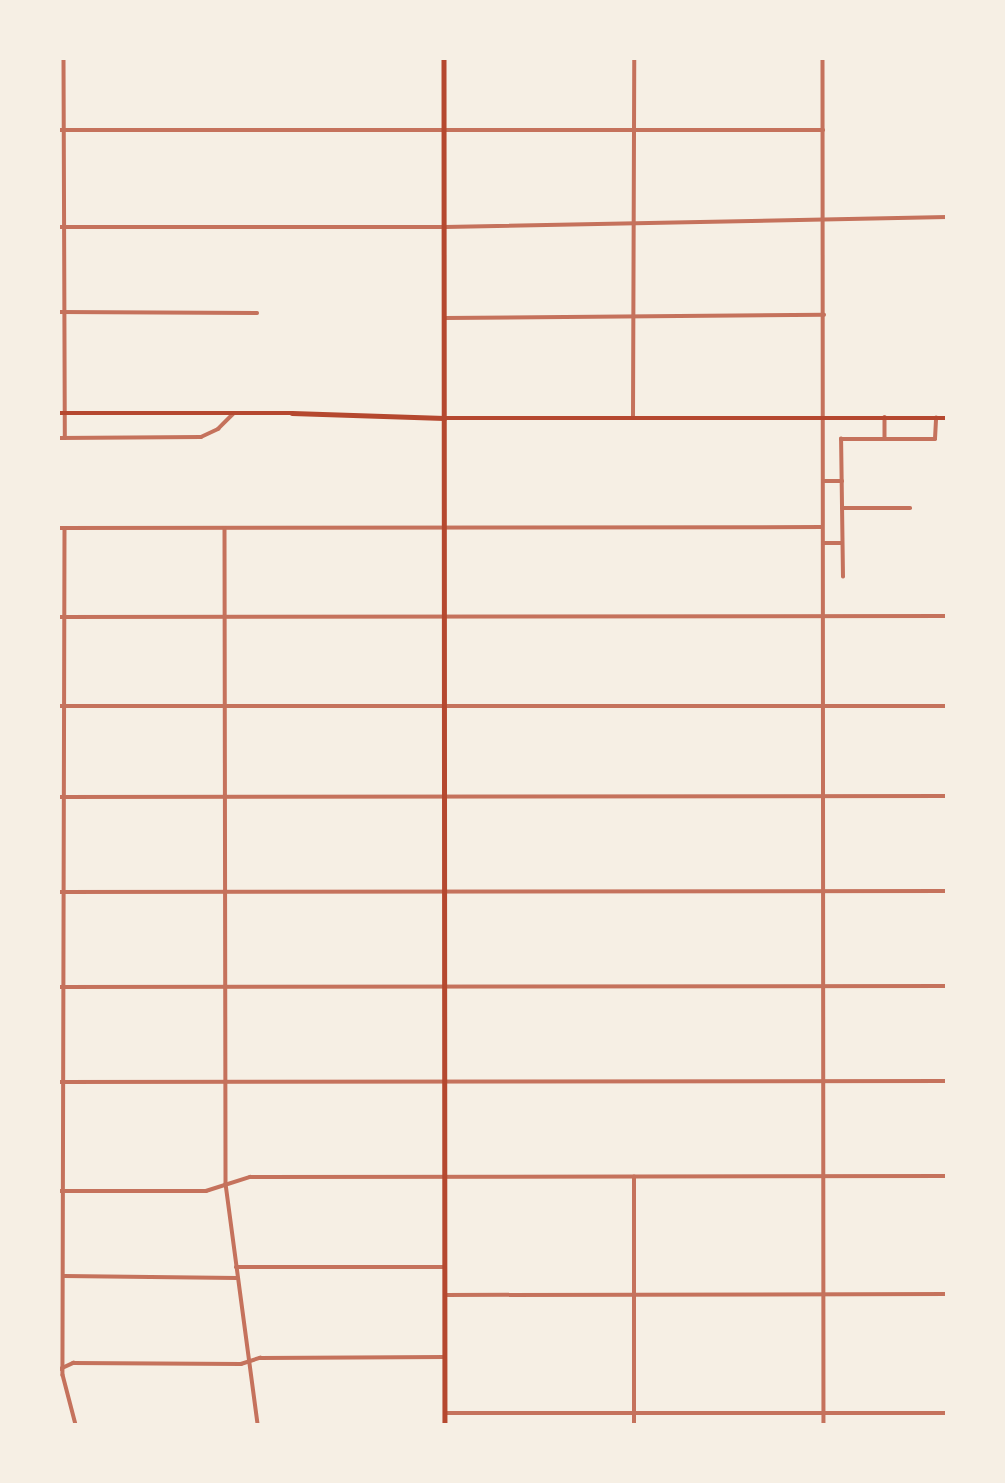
<!DOCTYPE html>
<html>
<head>
<meta charset="utf-8">
<style>
	body { margin:0 }
	#map { position:relative; width:1005px; height:1483px; overflow:hidden; background:#f6efe4; font-family:Barlow,sans-serif }
	div>[style] { position:absolute }
	.minor>* { height:3.5px; margin:-1.75px; padding:0 1.75px; transform-origin:1.75px; border-radius:1.75px; background:#c5725c }
	.tertiary>* { height:3.5px; margin:-1.75px; padding:0 1.75px; transform-origin:1.75px; border-radius:1.75px; background:#c5725c }
	.secondary>* { height:4.5px; margin:-2.25px; padding:0 2.25px; transform-origin:2.25px; border-radius:2.25px; background:#b5482f }
	span { translate:-50% -50%; white-space:nowrap; text-align:center; line-height:1.15; -webkit-text-stroke:7px #f6efe4; paint-order:stroke }
	.frame { position:absolute; inset:0; border:60px solid #f6efe4; pointer-events:none }
</style>
</head>
<body>
<div id="map">
	<div class="minor">
		<i style="left:64px;top:58px;width:380px;rotate:89.8deg"></i>
		<i style="left:823px;top:58px;width:1367px;rotate:89.96deg"></i>
		<i style="left:58px;top:130px;width:765px"></i>
		<i style="left:58px;top:227px;width:387px"></i>
		<i style="left:445px;top:227px;width:502px;rotate:-1.14deg"></i>
		<i style="left:58px;top:312px;width:199px;rotate:0.3deg"></i>
		<i style="left:445px;top:318px;width:379px;rotate:-0.5deg"></i>
		<i style="left:885px;top:417px;width:21px;rotate:90deg"></i>
		<i style="left:633px;top:418px;width:360px;rotate:-89.8deg"></i>
		<i style="left:58px;top:438px;width:143px;rotate:-0.4deg"></i>
		<i style="left:201px;top:437px;width:19px;rotate:-25deg"></i>
		<i style="left:218px;top:429px;width:21px;rotate:-45deg"></i>
		<i style="left:823px;top:481px;width:19px"></i>
		<i style="left:842px;top:508px;width:68px"></i>
		<i style="left:58px;top:528px;width:764px;rotate:-0.07deg"></i>
		<i style="left:65px;top:528px;width:847px;rotate:90.14deg"></i>
		<i style="left:63px;top:1375px;width:52px;rotate:75.4deg"></i>
		<i style="left:225px;top:528px;width:656px;rotate:89.91deg"></i>
		<i style="left:226px;top:1184px;width:243px;rotate:82.4deg"></i>
		<i style="left:823px;top:543px;width:19px"></i>
		<i style="left:843px;top:577px;width:138px;rotate:-90.8deg"></i>
		<i style="left:841px;top:439px;width:94px"></i>
		<i style="left:935px;top:439px;width:21px;rotate:-87deg"></i>
		<i style="left:58px;top:617px;width:889px;rotate:-0.06deg"></i>
		<i style="left:58px;top:706px;width:889px"></i>
		<i style="left:58px;top:797px;width:889px;rotate:-0.06deg"></i>
		<i style="left:58px;top:892px;width:889px;rotate:-0.06deg"></i>
		<i style="left:58px;top:987px;width:889px;rotate:-0.06deg"></i>
		<i style="left:58px;top:1082px;width:889px;rotate:-0.06deg"></i>
		<i style="left:236px;top:1267px;width:208px"></i>
		<i style="left:64px;top:1276px;width:173px;rotate:0.7deg"></i>
		<i style="left:445px;top:1295px;width:502px;rotate:-0.11deg"></i>
		<i style="left:58px;top:1370px;width:17px;rotate:-25deg"></i>
		<i style="left:73px;top:1363px;width:168px;rotate:0.3deg"></i>
		<i style="left:241px;top:1364px;width:20px;rotate:-18deg"></i>
		<i style="left:260px;top:1358px;width:185px;rotate:-0.3deg"></i>
		<i style="left:445px;top:1413px;width:502px"></i>
		<i style="left:634px;top:1425px;width:248px;rotate:-90deg"></i>
	</div>
	<div class="tertiary">
		<i style="left:58px;top:1191px;width:148px"></i>
		<i style="left:206px;top:1191px;width:46px;rotate:-17.7deg"></i>
		<i style="left:250px;top:1177px;width:697px;rotate:-0.08deg"></i>
	</div>
	<div class="secondary">
		<i style="left:444px;top:58px;width:1367px;rotate:89.96deg"></i>
		<i style="left:58px;top:413px;width:234px"></i>
		<i style="left:292px;top:413px;width:152px;rotate:1.9deg"></i>
		<i style="left:444px;top:418px;width:503px"></i>
	</div>
	<div class="frame"></div>
</div>
</body>
</html>
